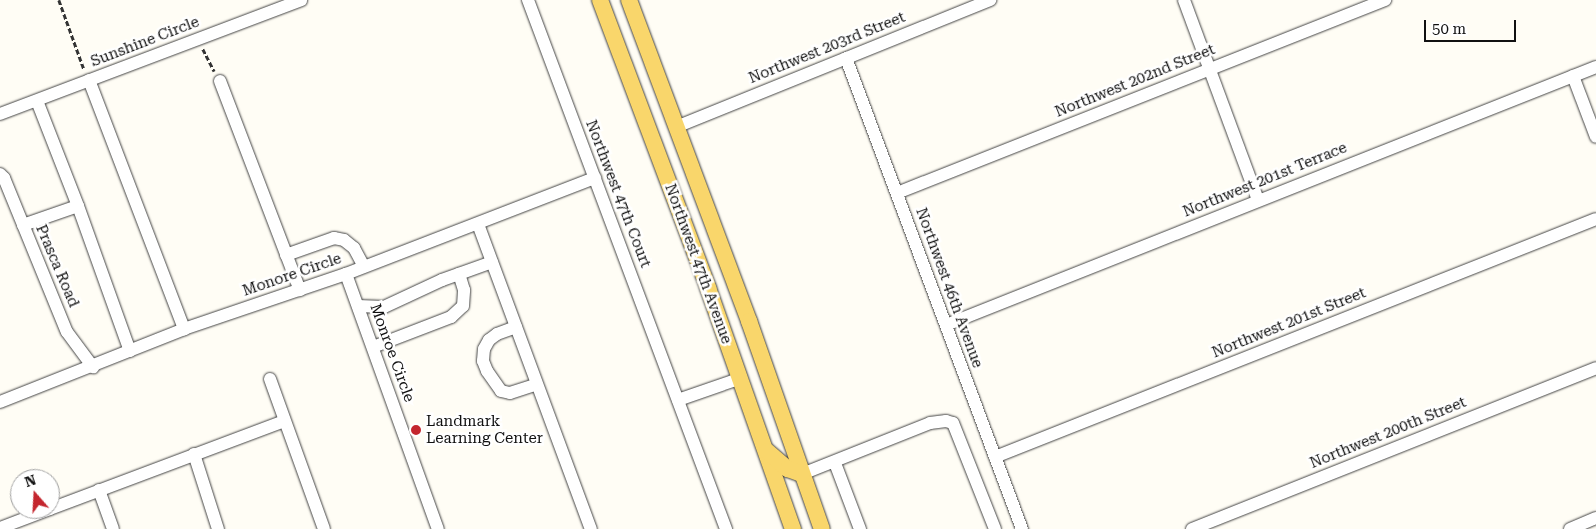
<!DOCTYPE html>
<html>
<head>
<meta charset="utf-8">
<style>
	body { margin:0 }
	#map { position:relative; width:1596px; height:529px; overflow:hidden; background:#fffdf5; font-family:"Roboto Serif",serif }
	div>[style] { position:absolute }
	.path>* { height:2.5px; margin-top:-1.25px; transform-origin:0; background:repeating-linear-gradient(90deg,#333 0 5px,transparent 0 7.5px) }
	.roads { filter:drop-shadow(0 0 1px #444) drop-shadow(0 0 1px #444) }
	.minor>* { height:12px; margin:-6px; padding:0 6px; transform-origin:6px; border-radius:6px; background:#fff }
	.major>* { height:16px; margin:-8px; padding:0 8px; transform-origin:8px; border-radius:8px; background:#f9d66b }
	.dots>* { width:14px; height:14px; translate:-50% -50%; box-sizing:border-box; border:2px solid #fff; border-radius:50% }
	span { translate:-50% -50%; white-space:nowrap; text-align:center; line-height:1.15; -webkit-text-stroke:5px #fff; paint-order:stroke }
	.street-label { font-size:15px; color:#111 }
	.poi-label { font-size:15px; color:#111 }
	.left { translate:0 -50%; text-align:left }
	.north { position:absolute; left:10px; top:469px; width:50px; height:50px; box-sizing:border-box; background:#fff; border:1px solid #a0a0a0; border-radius:50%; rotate:341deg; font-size:14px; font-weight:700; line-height:20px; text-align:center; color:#111 }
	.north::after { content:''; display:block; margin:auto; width:18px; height:22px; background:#c4262e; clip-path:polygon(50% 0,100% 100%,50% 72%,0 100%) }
	.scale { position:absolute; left:1424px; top:20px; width:92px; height:22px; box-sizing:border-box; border:2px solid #111; border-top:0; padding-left:6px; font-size:15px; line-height:18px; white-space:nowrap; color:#111; -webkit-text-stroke:4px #fff; paint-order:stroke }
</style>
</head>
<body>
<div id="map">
	<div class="path">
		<i style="left:59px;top:0;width:73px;rotate:70.1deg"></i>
		<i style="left:203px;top:49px;width:25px;rotate:63deg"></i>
	</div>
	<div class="roads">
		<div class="minor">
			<i style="left:528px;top:0;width:565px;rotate:69.48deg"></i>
			<i style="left:1184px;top:0;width:213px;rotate:69.7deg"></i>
			<i style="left:846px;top:58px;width:503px;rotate:69.51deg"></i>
			<i style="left:1573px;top:76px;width:65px;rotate:69.3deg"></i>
			<i style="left:89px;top:80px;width:267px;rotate:69.1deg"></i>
			<i style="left:220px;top:81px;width:224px;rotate:69.1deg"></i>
			<i style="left:0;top:114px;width:322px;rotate:-20.7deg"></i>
			<i style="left:676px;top:127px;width:339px;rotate:-22deg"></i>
			<i style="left:0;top:174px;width:6px;rotate:45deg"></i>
			<i style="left:4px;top:178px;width:166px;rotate:67.8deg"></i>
			<i style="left:67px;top:332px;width:44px;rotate:53.4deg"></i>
			<i style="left:897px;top:193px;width:525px;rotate:-21.58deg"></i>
			<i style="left:78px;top:206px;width:154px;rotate:70.3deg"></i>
			<i style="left:478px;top:224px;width:325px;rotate:69.7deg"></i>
			<i style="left:23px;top:225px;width:58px;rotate:-19.1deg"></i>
			<i style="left:78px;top:206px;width:113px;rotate:-111.3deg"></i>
			<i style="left:286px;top:255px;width:51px;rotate:-19.5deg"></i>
			<i style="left:334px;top:238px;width:10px;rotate:11deg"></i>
			<i style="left:344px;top:240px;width:13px;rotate:39deg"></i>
			<i style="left:354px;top:248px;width:21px;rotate:62deg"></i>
			<i style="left:346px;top:274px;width:271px;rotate:70.2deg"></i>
			<i style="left:358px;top:306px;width:26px;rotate:2deg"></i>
			<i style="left:384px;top:307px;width:64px;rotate:-25deg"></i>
			<i style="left:442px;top:280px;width:53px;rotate:-19.8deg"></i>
			<i style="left:946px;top:325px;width:699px;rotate:-21.65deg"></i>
			<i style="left:516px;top:327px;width:20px;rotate:160deg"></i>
			<i style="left:497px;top:334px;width:10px;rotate:143deg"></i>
			<i style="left:489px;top:340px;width:10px;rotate:119deg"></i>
			<i style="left:484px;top:349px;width:12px;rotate:95deg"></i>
			<i style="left:483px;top:361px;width:11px;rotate:68deg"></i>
			<i style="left:487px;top:371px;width:24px;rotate:55deg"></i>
			<i style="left:501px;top:391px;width:9px;rotate:13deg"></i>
			<i style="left:510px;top:393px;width:28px;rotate:-18deg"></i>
			<i style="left:373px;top:347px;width:84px;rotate:-21deg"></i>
			<i style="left:451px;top:317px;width:16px;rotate:-43deg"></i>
			<i style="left:463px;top:306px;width:16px;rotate:-86deg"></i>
			<i style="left:464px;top:290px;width:17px;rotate:-107deg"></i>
			<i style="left:270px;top:379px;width:159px;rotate:70.2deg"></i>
			<i style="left:678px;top:400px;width:67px;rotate:-19.2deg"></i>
			<i style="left:0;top:402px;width:198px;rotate:-21.6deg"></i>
			<i style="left:184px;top:329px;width:171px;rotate:-18.8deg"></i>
			<i style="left:346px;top:274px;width:267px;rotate:-21.1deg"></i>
			<i style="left:194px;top:454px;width:79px;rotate:72.3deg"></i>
			<i style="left:995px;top:457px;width:646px;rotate:-21.6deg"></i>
			<i style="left:835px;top:463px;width:71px;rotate:69.3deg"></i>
			<i style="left:802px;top:474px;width:138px;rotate:-21.7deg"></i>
			<i style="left:930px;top:423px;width:16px;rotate:-7deg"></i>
			<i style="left:946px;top:421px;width:7px;rotate:16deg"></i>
			<i style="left:953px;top:423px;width:114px;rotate:68.4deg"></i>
			<i style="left:99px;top:490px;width:41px;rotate:70.3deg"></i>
			<i style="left:50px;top:509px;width:250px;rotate:-20.6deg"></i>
			<i style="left:0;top:528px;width:53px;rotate:-20.8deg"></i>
			<i style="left:1192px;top:529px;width:435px;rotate:-21.7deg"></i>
			<i style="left:1570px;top:529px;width:28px;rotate:-23deg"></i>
		</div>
		<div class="major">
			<i style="left:600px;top:0;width:308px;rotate:69.4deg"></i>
			<i style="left:708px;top:288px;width:256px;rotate:70.6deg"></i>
			<i style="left:629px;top:0;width:343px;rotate:69.5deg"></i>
			<i style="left:749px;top:321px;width:220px;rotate:70.7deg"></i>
			<i style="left:767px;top:451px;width:28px;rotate:41deg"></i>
			<i style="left:788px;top:469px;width:15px;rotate:20deg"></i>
		</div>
	</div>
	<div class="dots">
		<i style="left:416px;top:430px;background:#c4262e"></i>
	</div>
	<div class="street-label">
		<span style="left:145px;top:42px;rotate:-21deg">Sunshine Circle</span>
		<span style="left:827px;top:48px;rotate:-22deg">Northwest 203rd Street</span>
		<span style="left:1135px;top:81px;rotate:-22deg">Northwest 202nd Street</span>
		<span style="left:1265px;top:180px;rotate:-22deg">Northwest 201st Terrace</span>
		<span style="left:618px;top:194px;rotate:69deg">Northwest 47th Court</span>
		<span style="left:698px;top:264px;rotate:70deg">Northwest 47th Avenue</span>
		<span style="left:57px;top:266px;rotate:67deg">Prasca Road</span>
		<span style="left:292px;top:275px;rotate:-19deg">Monore Circle</span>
		<span style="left:949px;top:288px;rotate:70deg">Northwest 46th Avenue</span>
		<span style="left:1289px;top:323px;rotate:-22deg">Northwest 201st Street</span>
		<span style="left:392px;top:353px;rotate:70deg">Monroe Circle</span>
		<span style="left:1388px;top:433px;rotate:-22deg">Northwest 200th Street</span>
	</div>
	<div class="poi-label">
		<span class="left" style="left:426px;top:430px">Landmark<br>Learning Center</span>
	</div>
	<div class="north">N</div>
	<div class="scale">50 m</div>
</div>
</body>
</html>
